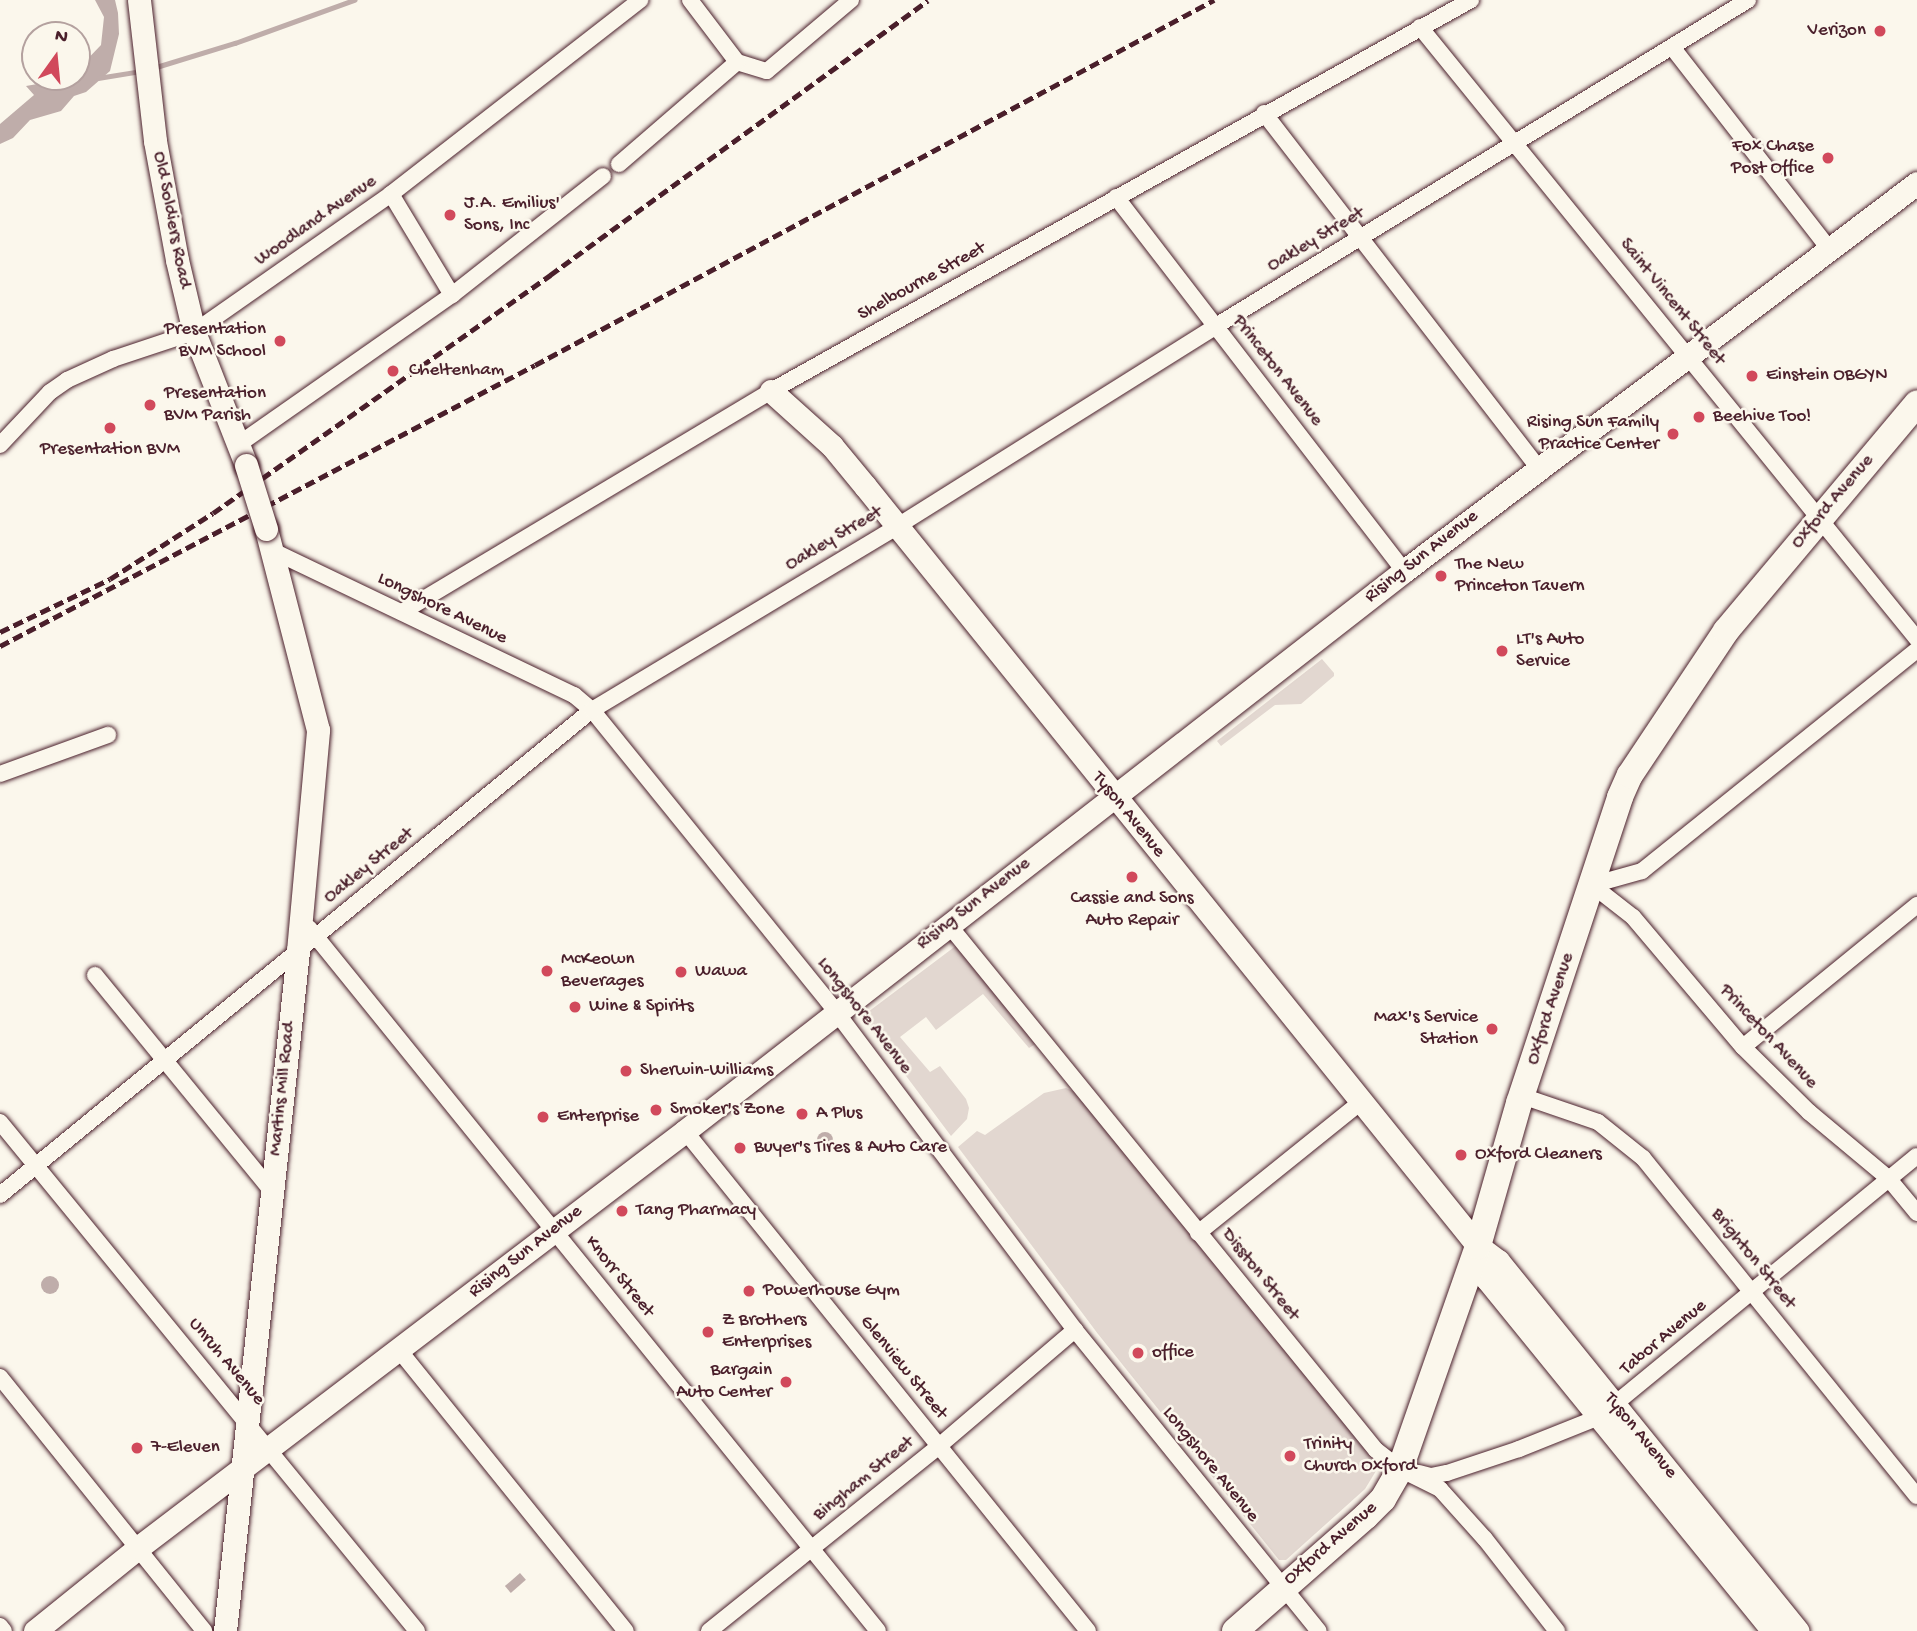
<!DOCTYPE html>
<html>
<head>
<meta charset="utf-8">
<style>
	body { margin:0 }
	#map { position:relative; width:1917px; height:1631px; overflow:hidden; background:#fbf7ec; font-family:"Gochi Hand",sans-serif }
	div>[style] { position:absolute }
	.green>* { inset:0; background:#e2d7d0 }
	.water>* { inset:0; background:#bfadaa; transform-origin:0 0 }
	.round { border-radius:50% }
	.stream>* { height:4.5px; margin:-2.25px; padding:0 2.25px; transform-origin:2.25px; border-radius:2.25px; background:#bfadaa }
	.roads { filter:drop-shadow(0 0 2px #4a1f2b) drop-shadow(0 0 2px #4a1f2b) }
	.street>* { height:16px; margin:-8px; padding:0 8px; transform-origin:8px; border-radius:8px; background:#fbf7ec }
	.secondary>* { height:23px; margin:-11.5px; padding:0 11.5px; transform-origin:11.5px; border-radius:11.5px; background:#fbf7ec }
	.primary>* { height:26px; margin:-13px; padding:0 13px; transform-origin:13px; border-radius:13px; background:#fbf7ec }
	.rail>* { height:4.5px; margin-top:-2.25px; transform-origin:0; background:repeating-linear-gradient(90deg,#4a1f2b 0 10px,transparent 0 15px) }
	.bridges { filter:drop-shadow(0 0 2px #4a1f2b) drop-shadow(0 0 2px #4a1f2b) }
	.secondary-bridge>* { height:23px; margin:-11.5px; padding:0 11.5px; transform-origin:11.5px; border-radius:11.5px; background:#fbf7ec }
	.dots>* { width:19px; height:19px; translate:-50% -50%; box-sizing:border-box; border:4px solid #fbf7ec; border-radius:50% }
	span { translate:-50% -50%; white-space:nowrap; text-align:center; line-height:1.15; -webkit-text-stroke:5px #fbf7ec; paint-order:stroke }
	.poi-label { font-size:19px; color:#4a1f2b }
	.right { translate:-100% -50%; text-align:right }
	.left { translate:0 -50%; text-align:left }
	.street-label { font-size:19px; color:#4a1f2b }
	.north { position:absolute; left:21px; top:21px; width:70px; height:70px; box-sizing:border-box; background:#fbf7ec; border:2px solid #b4a19f; border-radius:50%; rotate:15deg; font-size:19px; font-weight:700; line-height:28px; text-align:center; color:#4a1f2b }
	.north::after { content:''; display:block; margin:auto; width:24px; height:32px; background:#d1495b; clip-path:polygon(50% 0,100% 100%,50% 72%,0 100%) }
</style>
</head>
<body>
<div id="map">
	<div class="green">
		<i style="clip-path:polygon(1322px 659px,1334px 673px,1334px 676px,1301px 704px,1275px 705px,1221px 746px,1217px 741px)"></i>
		<i style="clip-path:polygon(957px 945px,1037px 1043px,1029px 1048px,983px 994px,936px 1030px,926px 1017px,900px 1037px,930px 1072px,940px 1066px,966px 1099px,969px 1108px,967px 1119px,951px 1136px,865px 1021px,864px 1015px)"></i>
		<i style="clip-path:polygon(1066px 1088px,1075px 1092px,1379px 1466px,1365px 1489px,1286px 1560px,1279px 1560px,1098px 1334px,958px 1147px,977px 1131px,985px 1135px,1044px 1093px)"></i>
	</div>
	<div class="water">
		<i style="clip-path:polygon(95px 0,115px 0,118px 13px,119px 34px,110px 71px,86px 92px,74px 96px,61px 111px,30px 120px,13px 138px,0 144px,0 124px,34px 95px,26px 86px,77px 77px,77px 70px,101px 45px,104px 17px)"></i>
		<i class="round" style="left:817px;top:1132px;width:16px;height:16px"></i>
		<i class="round" style="left:41px;top:1276px;width:18px;height:18px"></i>
		<i style="left:520px;top:1573px;width:9px;height:20px;rotate:49deg"></i>
	</div>
	<div class="stream">
		<i style="left:153px;top:68px;width:86px;rotate:-17deg"></i>
		<i style="left:235px;top:43px;width:127px;rotate:-19.9deg"></i>
		<i style="left:98px;top:78px;width:44px;rotate:-9.2deg"></i>
	</div>
	<div class="roads">
		<div class="street">
			<i style="left:690px;top:0;width:78px;rotate:52.8deg"></i>
			<i style="left:737px;top:62px;width:31px;rotate:17deg"></i>
			<i style="left:767px;top:71px;width:110px;rotate:-40.2deg"></i>
			<i style="left:1420px;top:27px;width:788px;rotate:50.92deg"></i>
			<i style="left:1672px;top:47px;width:256px;rotate:52.1deg"></i>
			<i style="left:1264px;top:113px;width:448px;rotate:52.3deg"></i>
			<i style="left:619px;top:164px;width:156px;rotate:-40.8deg"></i>
			<i style="left:391px;top:194px;width:118px;rotate:58.9deg"></i>
			<i style="left:1116px;top:197px;width:472px;rotate:52.4deg"></i>
			<i style="left:239px;top:444px;width:260px;rotate:-35deg"></i>
			<i style="left:452px;top:295px;width:192px;rotate:-38.2deg"></i>
			<i style="left:0;top:445px;width:73px;rotate:-46.7deg"></i>
			<i style="left:50px;top:392px;width:21px;rotate:-35deg"></i>
			<i style="left:67px;top:380px;width:51px;rotate:-24.5deg"></i>
			<i style="left:113px;top:359px;width:85px;rotate:-18.4deg"></i>
			<i style="left:194px;top:332px;width:241px;rotate:-35deg"></i>
			<i style="left:391px;top:194px;width:316px;rotate:-37.9deg"></i>
			<i style="left:273px;top:551px;width:334px;rotate:25.6deg"></i>
			<i style="left:574px;top:695px;width:23px;rotate:40deg"></i>
			<i style="left:592px;top:710px;width:390px;rotate:51deg"></i>
			<i style="left:837px;top:1013px;width:396px;rotate:53.1deg"></i>
			<i style="left:1075px;top:1330px;width:387px;rotate:51deg"></i>
			<i style="left:402px;top:612px;width:430px;rotate:-30.9deg"></i>
			<i style="left:771px;top:391px;width:802px;rotate:-29.19deg"></i>
			<i style="left:0;top:774px;width:115px;rotate:-19.9deg"></i>
			<i style="left:1592px;top:885px;width:52px;rotate:38deg"></i>
			<i style="left:1633px;top:917px;width:170px;rotate:49.8deg"></i>
			<i style="left:1743px;top:1047px;width:93px;rotate:44.6deg"></i>
			<i style="left:1809px;top:1112px;width:104px;rotate:39.9deg"></i>
			<i style="left:1889px;top:1179px;width:44px;rotate:50.5deg"></i>
			<i style="left:1592px;top:885px;width:52px;rotate:-15.6deg"></i>
			<i style="left:1642px;top:871px;width:353px;rotate:-38.8deg"></i>
			<i style="left:948px;top:924px;width:678px;rotate:50.87deg"></i>
			<i style="left:1376px;top:1450px;width:31px;rotate:38deg"></i>
			<i style="left:1400px;top:1469px;width:45px;rotate:26.6deg"></i>
			<i style="left:1440px;top:1489px;width:67px;rotate:48deg"></i>
			<i style="left:1485px;top:1539px;width:117px;rotate:52deg"></i>
			<i style="left:309px;top:928px;width:904px;rotate:51.01deg"></i>
			<i style="left:95px;top:975px;width:278px;rotate:50.7deg"></i>
			<i style="left:1743px;top:1047px;width:225px;rotate:-39.2deg"></i>
			<i style="left:1522px;top:1096px;width:80px;rotate:18.9deg"></i>
			<i style="left:1598px;top:1122px;width:58px;rotate:38.7deg"></i>
			<i style="left:1643px;top:1158px;width:435px;rotate:51deg"></i>
			<i style="left:0;top:1122px;width:658px;rotate:50.67deg"></i>
			<i style="left:685px;top:1131px;width:642px;rotate:51.13deg"></i>
			<i style="left:0;top:1195px;width:765px;rotate:-39.33deg"></i>
			<i style="left:592px;top:710px;width:355px;rotate:-31deg"></i>
			<i style="left:896px;top:527px;width:378px;rotate:-32.1deg"></i>
			<i style="left:1216px;top:326px;width:624px;rotate:-31.5deg"></i>
			<i style="left:1198px;top:1233px;width:209px;rotate:-38.8deg"></i>
			<i style="left:399px;top:1350px;width:361px;rotate:51.1deg"></i>
			<i style="left:0;top:1377px;width:326px;rotate:51.2deg"></i>
			<i style="left:1419px;top:1473px;width:12px;rotate:14deg"></i>
			<i style="left:1431px;top:1476px;width:16px;rotate:-11deg"></i>
			<i style="left:1447px;top:1473px;width:76px;rotate:-18.4deg"></i>
			<i style="left:1519px;top:1449px;width:86px;rotate:-21.8deg"></i>
			<i style="left:1599px;top:1417px;width:411px;rotate:-39.4deg"></i>
			<i style="left:0;top:1626px;width:6px;rotate:51deg"></i>
			<i style="left:709px;top:1631px;width:295px;rotate:-38.8deg"></i>
			<i style="left:939px;top:1446px;width:179px;rotate:-40.5deg"></i>
		</div>
		<div class="secondary">
			<i style="left:139px;top:0;width:142px;rotate:83.5deg"></i>
			<i style="left:155px;top:141px;width:121px;rotate:79.5deg"></i>
			<i style="left:177px;top:260px;width:74px;rotate:76.7deg"></i>
			<i style="left:194px;top:332px;width:143px;rotate:68.6deg"></i>
			<i style="left:771px;top:391px;width:82px;rotate:42deg"></i>
			<i style="left:832px;top:446px;width:52px;rotate:50.5deg"></i>
			<i style="left:865px;top:486px;width:976px;rotate:51.11deg"></i>
			<i style="left:1478px;top:1246px;width:25px;rotate:37deg"></i>
			<i style="left:1498px;top:1261px;width:476px;rotate:51deg"></i>
			<i style="left:1478px;top:1246px;width:34px;rotate:75deg"></i>
			<i style="left:1487px;top:1279px;width:454px;rotate:50.9deg"></i>
			<i style="left:35px;top:1631px;width:134px;rotate:-38.9deg"></i>
			<i style="left:139px;top:1547px;width:686px;rotate:-37.3deg"></i>
			<i style="left:685px;top:1131px;width:911px;rotate:-37.91deg"></i>
			<i style="left:1404px;top:571px;width:643px;rotate:-37.1deg"></i>
			<i style="left:225px;top:1631px;width:684px;rotate:-83.87deg"></i>
			<i style="left:298px;top:951px;width:222px;rotate:-84.8deg"></i>
			<i style="left:318px;top:730px;width:208px;rotate:-104.5deg"></i>
		</div>
		<div class="primary">
			<i style="left:1235px;top:1631px;width:174px;rotate:-41.3deg"></i>
			<i style="left:1366px;top:1516px;width:24px;rotate:-45deg"></i>
			<i style="left:1383px;top:1499px;width:34px;rotate:-60deg"></i>
			<i style="left:1400px;top:1469px;width:236px;rotate:-70.7deg"></i>
			<i style="left:1478px;top:1246px;width:149px;rotate:-74deg"></i>
			<i style="left:1519px;top:1103px;width:322px;rotate:-71.7deg"></i>
			<i style="left:1620px;top:797px;width:24px;rotate:-66deg"></i>
			<i style="left:1630px;top:775px;width:173px;rotate:-56.3deg"></i>
			<i style="left:1726px;top:631px;width:297px;rotate:-50deg"></i>
		</div>
	</div>
	<div class="rail">
		<i style="left:0;top:632px;width:122px;rotate:-25.7deg"></i>
		<i style="left:110px;top:579px;width:122px;rotate:-32.7deg"></i>
		<i style="left:213px;top:513px;width:413px;rotate:-35.2deg"></i>
		<i style="left:550px;top:275px;width:467px;rotate:-36deg"></i>
		<i style="left:0;top:646px;width:604px;rotate:-27.71deg"></i>
		<i style="left:535px;top:365px;width:771px;rotate:-28.26deg"></i>
	</div>
	<div class="bridges">
		<div class="secondary-bridge">
			<i style="left:246px;top:465px;width:67px;rotate:72.6deg"></i>
		</div>
	</div>
	<div class="dots">
		<i style="left:1880px;top:31px;background:#d1495b"></i>
		<i style="left:1828px;top:158px;background:#d1495b"></i>
		<i style="left:450px;top:215px;background:#d1495b"></i>
		<i style="left:280px;top:341px;background:#d1495b"></i>
		<i style="left:393px;top:371px;background:#d1495b"></i>
		<i style="left:1752px;top:376px;background:#d1495b"></i>
		<i style="left:150px;top:405px;background:#d1495b"></i>
		<i style="left:1699px;top:417px;background:#d1495b"></i>
		<i style="left:110px;top:428px;background:#d1495b"></i>
		<i style="left:1673px;top:434px;background:#d1495b"></i>
		<i style="left:1441px;top:576px;background:#d1495b"></i>
		<i style="left:1502px;top:651px;background:#d1495b"></i>
		<i style="left:1132px;top:877px;background:#d1495b"></i>
		<i style="left:547px;top:971px;background:#d1495b"></i>
		<i style="left:681px;top:972px;background:#d1495b"></i>
		<i style="left:575px;top:1007px;background:#d1495b"></i>
		<i style="left:1492px;top:1029px;background:#d1495b"></i>
		<i style="left:626px;top:1071px;background:#d1495b"></i>
		<i style="left:656px;top:1110px;background:#d1495b"></i>
		<i style="left:802px;top:1114px;background:#d1495b"></i>
		<i style="left:543px;top:1117px;background:#d1495b"></i>
		<i style="left:740px;top:1148px;background:#d1495b"></i>
		<i style="left:1461px;top:1155px;background:#d1495b"></i>
		<i style="left:622px;top:1211px;background:#d1495b"></i>
		<i style="left:749px;top:1291px;background:#d1495b"></i>
		<i style="left:708px;top:1332px;background:#d1495b"></i>
		<i style="left:1138px;top:1353px;background:#d1495b"></i>
		<i style="left:786px;top:1382px;background:#d1495b"></i>
		<i style="left:137px;top:1448px;background:#d1495b"></i>
		<i style="left:1290px;top:1456px;background:#d1495b"></i>
	</div>
	<div class="poi-label">
		<span class="right" style="left:1866px;top:31px">Verizon</span>
		<span class="right" style="left:1814px;top:158px">Fox Chase<br>Post Office</span>
		<span class="left" style="left:464px;top:215px">J.A. Emilius'<br>Sons, Inc</span>
		<span class="right" style="left:266px;top:341px">Presentation<br>BVM School</span>
		<span class="left" style="left:409px;top:371px">Cheltenham</span>
		<span class="left" style="left:1766px;top:376px">Einstein OBGYN</span>
		<span class="left" style="left:164px;top:405px">Presentation<br>BVM Parish</span>
		<span class="left" style="left:1713px;top:417px">Beehive Too!</span>
		<span class="right" style="left:1659px;top:434px">Rising Sun Family<br>Practice Center</span>
		<span style="left:110px;top:450px">Presentation BVM</span>
		<span class="left" style="left:1455px;top:576px">The New<br>Princeton Tavern</span>
		<span class="left" style="left:1516px;top:651px">LT's Auto<br>Service</span>
		<span style="left:1132px;top:910px">Cassie and Sons<br>Auto Repair</span>
		<span class="left" style="left:561px;top:971px">McKeown<br>Beverages</span>
		<span class="left" style="left:695px;top:972px">Wawa</span>
		<span class="left" style="left:589px;top:1007px">Wine &amp; Spirits</span>
		<span class="right" style="left:1478px;top:1029px">Max's Service<br>Station</span>
		<span class="left" style="left:640px;top:1071px">Sherwin-Williams</span>
		<span class="left" style="left:670px;top:1110px">Smoker's Zone</span>
		<span class="left" style="left:816px;top:1114px">A Plus</span>
		<span class="left" style="left:557px;top:1117px">Enterprise</span>
		<span class="left" style="left:754px;top:1148px">Buyer's Tires &amp; Auto Care</span>
		<span class="left" style="left:1475px;top:1155px">Oxford Cleaners</span>
		<span class="left" style="left:636px;top:1211px">Tang Pharmacy</span>
		<span class="left" style="left:763px;top:1291px">Powerhouse Gym</span>
		<span class="left" style="left:722px;top:1332px">Z Brothers<br>Enterprises</span>
		<span class="left" style="left:1152px;top:1353px">office</span>
		<span class="right" style="left:772px;top:1382px">Bargain<br>Auto Center</span>
		<span class="left" style="left:1304px;top:1456px">Trinity<br>Church Oxford</span>
		<span class="left" style="left:151px;top:1448px">7-Eleven</span>
	</div>
	<div class="street-label">
		<span style="left:171px;top:220px;rotate:79deg">Old Soldiers Road</span>
		<span style="left:316px;top:221px;rotate:-35deg">Woodland Avenue</span>
		<span style="left:1316px;top:240px;rotate:-31deg">Oakley Street</span>
		<span style="left:922px;top:282px;rotate:-29deg">Shelbourne Street</span>
		<span style="left:1672px;top:302px;rotate:51deg">Saint Vincent Street</span>
		<span style="left:1277px;top:371px;rotate:52deg">Princeton Avenue</span>
		<span style="left:1833px;top:502px;rotate:-50deg">Oxford Avenue</span>
		<span style="left:834px;top:539px;rotate:-31deg">Oakley Street</span>
		<span style="left:1422px;top:557px;rotate:-38deg">Rising Sun Avenue</span>
		<span style="left:442px;top:609px;rotate:26deg">Longshore Avenue</span>
		<span style="left:1128px;top:815px;rotate:51deg">Tyson Avenue</span>
		<span style="left:369px;top:866px;rotate:-39deg">Oakley Street</span>
		<span style="left:974px;top:904px;rotate:-38deg">Rising Sun Avenue</span>
		<span style="left:1551px;top:1009px;rotate:-72deg">Oxford Avenue</span>
		<span style="left:864px;top:1016px;rotate:52deg">Longshore Avenue</span>
		<span style="left:1768px;top:1037px;rotate:47deg">Princeton Avenue</span>
		<span style="left:283px;top:1089px;rotate:-84deg">Martins Mill Road</span>
		<span style="left:526px;top:1252px;rotate:-38deg">Rising Sun Avenue</span>
		<span style="left:1753px;top:1259px;rotate:51deg">Brighton Street</span>
		<span style="left:1260px;top:1275px;rotate:51deg">Disston Street</span>
		<span style="left:619px;top:1277px;rotate:51deg">Knorr Street</span>
		<span style="left:1664px;top:1338px;rotate:-40deg">Tabor Avenue</span>
		<span style="left:226px;top:1362px;rotate:50deg">Unruh Avenue</span>
		<span style="left:903px;top:1368px;rotate:51deg">Glenview Street</span>
		<span style="left:1640px;top:1436px;rotate:51deg">Tyson Avenue</span>
		<span style="left:1210px;top:1465px;rotate:51deg">Longshore Avenue</span>
		<span style="left:864px;top:1479px;rotate:-39deg">Bingham Street</span>
		<span style="left:1331px;top:1544px;rotate:-41deg">Oxford Avenue</span>
	</div>
	<div class="north">N</div>
</div>
</body>
</html>
